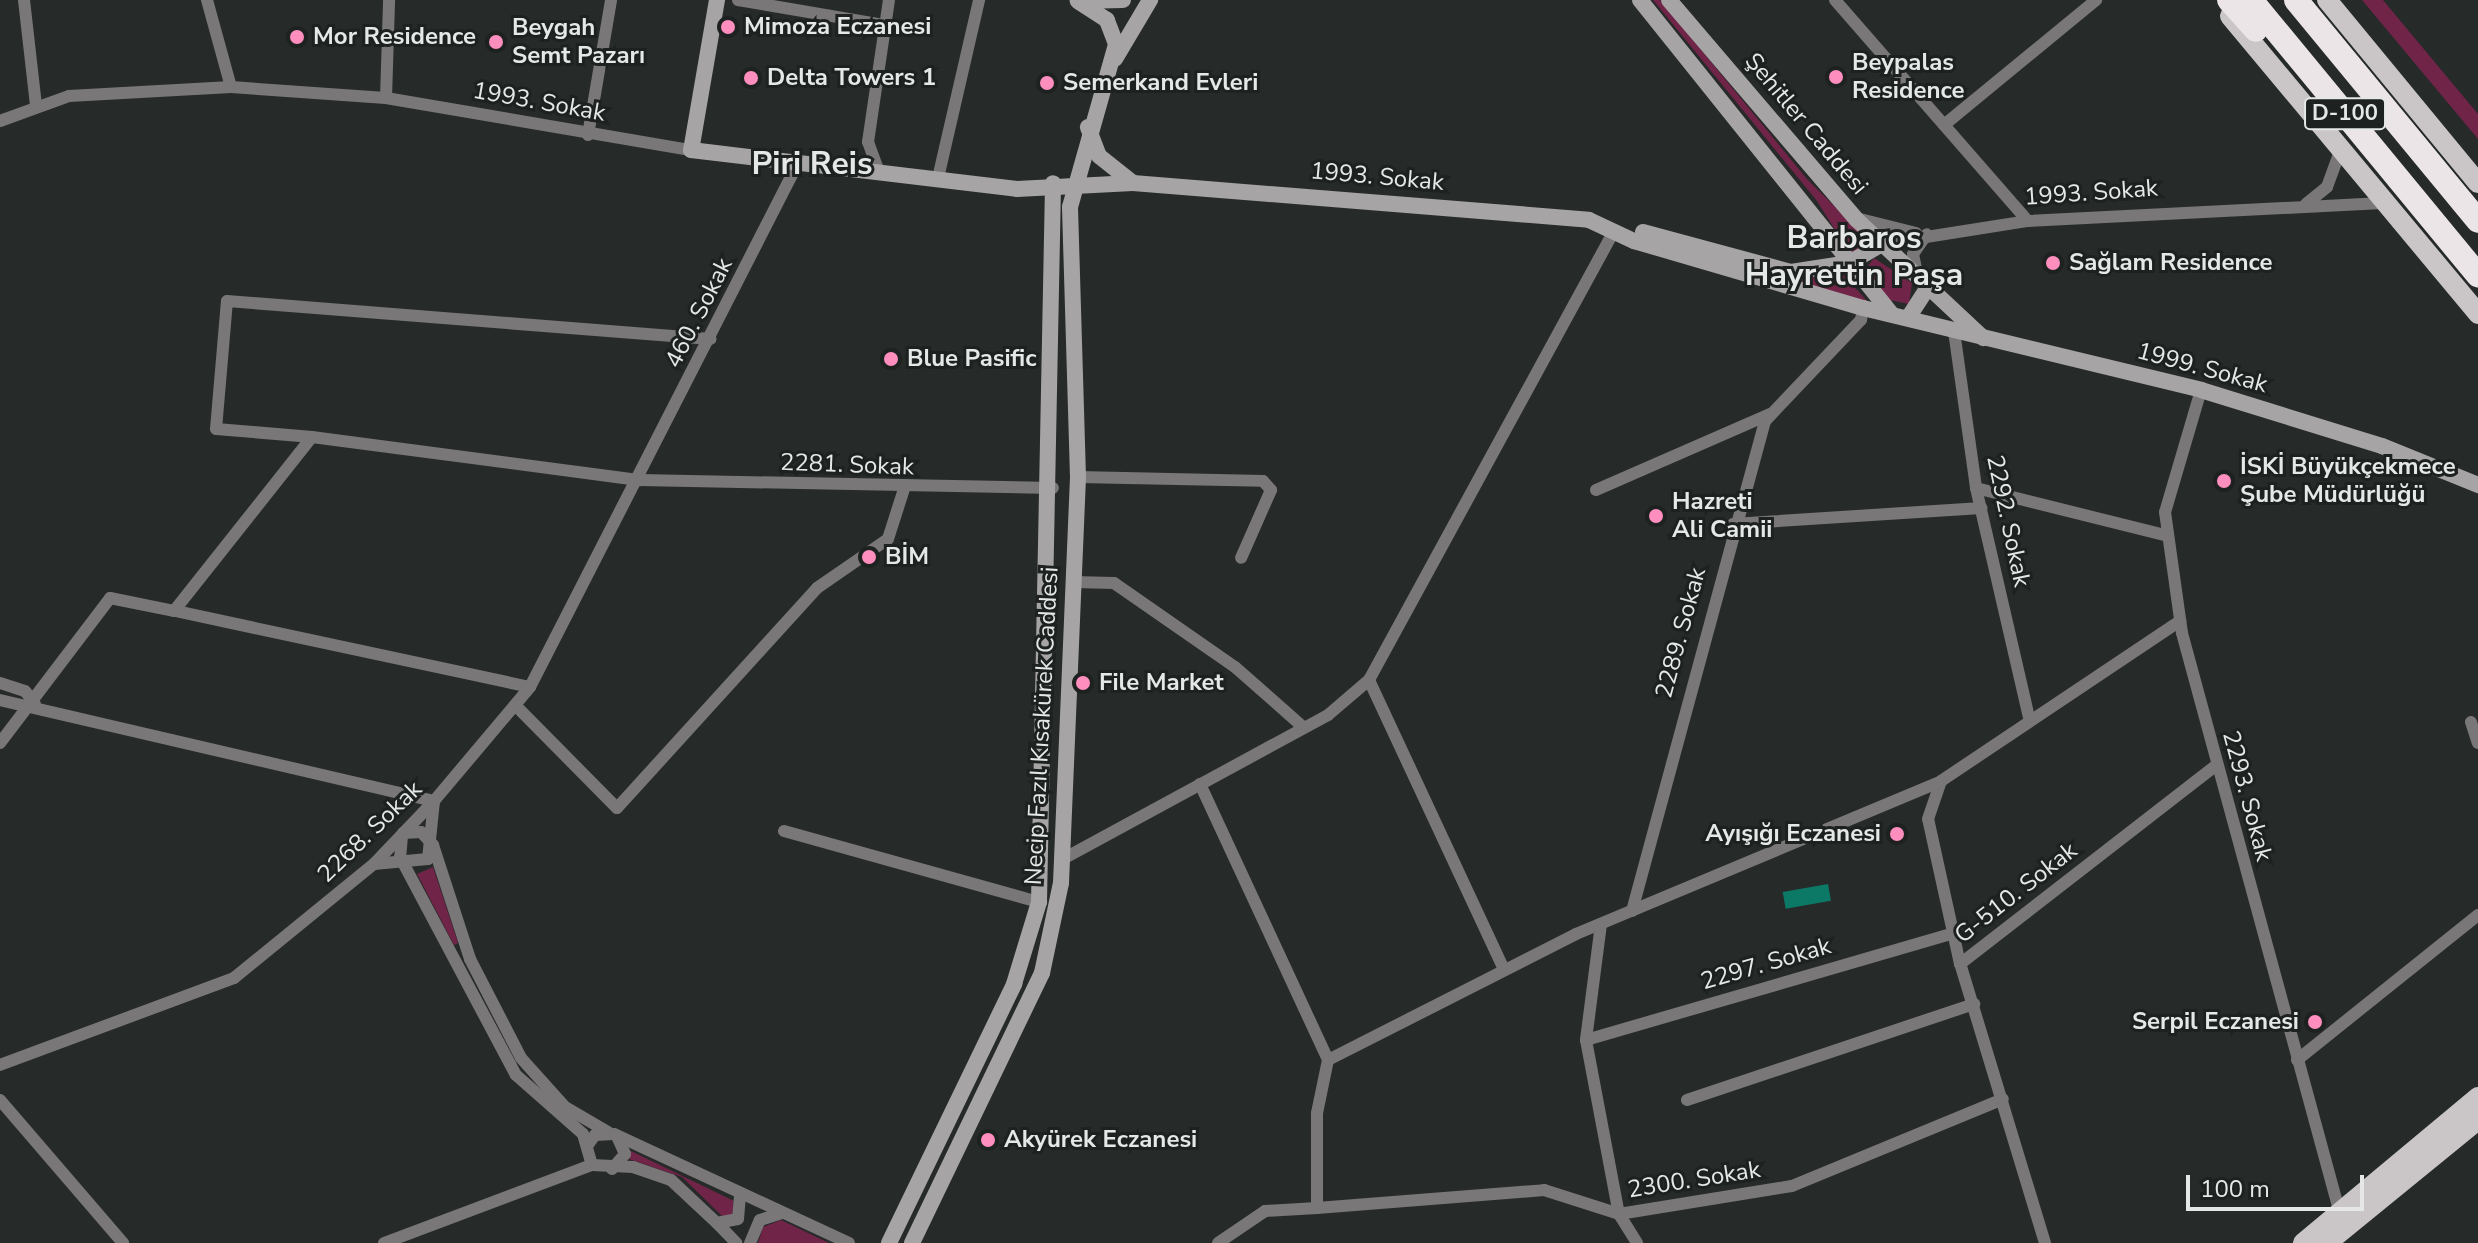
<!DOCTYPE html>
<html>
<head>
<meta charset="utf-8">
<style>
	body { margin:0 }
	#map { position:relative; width:2478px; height:1243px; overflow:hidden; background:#262a29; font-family:"Nunito Sans",sans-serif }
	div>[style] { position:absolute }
	.green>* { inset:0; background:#6f2448 }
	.water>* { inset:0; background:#0c7866; transform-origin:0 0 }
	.street>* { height:12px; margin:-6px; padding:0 6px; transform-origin:6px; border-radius:6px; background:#797778 }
	.secondary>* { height:16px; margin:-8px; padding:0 8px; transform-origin:8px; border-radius:8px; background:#a7a4a5 }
	.primary>* { height:20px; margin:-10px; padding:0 10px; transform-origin:10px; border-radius:10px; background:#cac6c8 }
	.highway>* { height:24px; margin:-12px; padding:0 12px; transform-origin:12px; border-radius:12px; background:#ebe5e7 }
	.dots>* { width:22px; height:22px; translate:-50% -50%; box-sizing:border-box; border:4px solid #1d2120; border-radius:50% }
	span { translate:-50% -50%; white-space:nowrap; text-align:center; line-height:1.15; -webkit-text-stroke:6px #1d2120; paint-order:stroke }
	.shield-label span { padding:2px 6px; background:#1d2120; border:2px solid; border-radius:6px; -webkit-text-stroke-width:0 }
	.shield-label { font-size:22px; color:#e5e8e7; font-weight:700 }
	.poi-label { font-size:24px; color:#e5e8e7; font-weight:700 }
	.left { translate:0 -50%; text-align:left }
	.right { translate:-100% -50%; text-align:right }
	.street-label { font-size:24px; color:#e5e8e7 }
	.district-label { font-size:32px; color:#e5e8e7; font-weight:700 }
	.scale { position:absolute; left:2186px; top:1175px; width:178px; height:36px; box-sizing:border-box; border:4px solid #e5e8e7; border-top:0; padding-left:10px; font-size:24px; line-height:28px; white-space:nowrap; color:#e5e8e7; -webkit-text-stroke:6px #1d2120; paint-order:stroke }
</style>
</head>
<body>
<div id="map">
	<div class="green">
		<i style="clip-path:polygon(1653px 0,1660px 0,1807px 179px,1871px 243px,1850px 254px,1817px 201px)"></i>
		<i style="clip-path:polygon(2362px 0,2383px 0,2478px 114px,2478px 139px)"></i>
		<i style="clip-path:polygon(1633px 235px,1790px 278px,1841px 272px,1869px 303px)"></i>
		<i style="clip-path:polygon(1874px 258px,1912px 283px,1909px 304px,1889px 300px,1865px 270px)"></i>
		<i style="clip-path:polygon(433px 867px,458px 943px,454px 945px,417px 874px)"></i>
		<i style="clip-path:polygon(631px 1151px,734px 1201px,732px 1216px,723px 1217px,682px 1177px,629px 1159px)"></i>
		<i style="clip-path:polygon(781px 1220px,829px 1243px,758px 1243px,763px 1227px)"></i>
	</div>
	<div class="water">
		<i style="left:1828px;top:884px;width:17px;height:46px;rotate:80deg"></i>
	</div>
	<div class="street">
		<i style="left:24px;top:0;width:107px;rotate:83.5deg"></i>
		<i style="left:207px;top:0;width:90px;rotate:74.6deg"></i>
		<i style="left:738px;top:0;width:149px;rotate:9.7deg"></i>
		<i style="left:1835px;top:0;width:293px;rotate:48.9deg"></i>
		<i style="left:386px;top:98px;width:98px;rotate:-88.2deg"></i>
		<i style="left:0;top:121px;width:73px;rotate:-19.9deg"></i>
		<i style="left:69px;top:96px;width:162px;rotate:-3.2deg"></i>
		<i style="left:231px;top:87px;width:155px;rotate:4.1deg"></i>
		<i style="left:386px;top:98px;width:309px;rotate:9.7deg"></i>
		<i style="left:1944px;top:125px;width:197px;rotate:-39.4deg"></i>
		<i style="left:588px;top:135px;width:137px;rotate:-80.3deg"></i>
		<i style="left:879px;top:172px;width:32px;rotate:-110deg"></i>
		<i style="left:868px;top:142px;width:144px;rotate:-81.6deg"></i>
		<i style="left:938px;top:178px;width:183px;rotate:-77deg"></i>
		<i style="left:2306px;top:204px;width:27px;rotate:-39deg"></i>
		<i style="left:2327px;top:187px;width:35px;rotate:-70deg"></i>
		<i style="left:1856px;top:218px;width:62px;rotate:14deg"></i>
		<i style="left:1882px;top:244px;width:148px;rotate:-9deg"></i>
		<i style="left:2028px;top:221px;width:355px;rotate:-2.9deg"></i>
		<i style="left:1917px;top:273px;width:19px;rotate:-102deg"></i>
		<i style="left:1913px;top:254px;width:24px;rotate:-55deg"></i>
		<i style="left:1954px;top:331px;width:159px;rotate:82deg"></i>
		<i style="left:1976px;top:488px;width:235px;rotate:77deg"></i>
		<i style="left:2201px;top:390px;width:127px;rotate:106.4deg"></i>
		<i style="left:2165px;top:512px;width:122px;rotate:82deg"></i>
		<i style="left:2182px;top:633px;width:598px;rotate:74.78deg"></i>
		<i style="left:312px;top:437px;width:96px;rotate:-175.2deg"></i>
		<i style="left:216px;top:429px;width:128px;rotate:-85.1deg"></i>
		<i style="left:227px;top:301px;width:485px;rotate:4.5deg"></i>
		<i style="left:1078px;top:477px;width:185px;rotate:1.2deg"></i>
		<i style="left:1263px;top:481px;width:12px;rotate:48deg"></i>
		<i style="left:1271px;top:490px;width:74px;rotate:113.8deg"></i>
		<i style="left:1976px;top:488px;width:198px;rotate:14deg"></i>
		<i style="left:1596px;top:490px;width:190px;rotate:-23.6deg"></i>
		<i style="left:1733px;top:524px;width:249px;rotate:-3.7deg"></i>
		<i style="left:1073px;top:582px;width:41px;rotate:1.4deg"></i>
		<i style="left:1114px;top:583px;width:147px;rotate:34.8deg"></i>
		<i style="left:1235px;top:667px;width:91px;rotate:41.4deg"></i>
		<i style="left:1369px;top:680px;width:320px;rotate:65deg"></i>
		<i style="left:0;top:683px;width:26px;rotate:18deg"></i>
		<i style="left:25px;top:691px;width:16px;rotate:52deg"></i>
		<i style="left:530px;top:687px;width:364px;rotate:-167.9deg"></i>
		<i style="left:174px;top:611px;width:222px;rotate:-51.6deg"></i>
		<i style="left:312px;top:437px;width:331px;rotate:7.5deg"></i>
		<i style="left:640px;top:480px;width:413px;rotate:1.1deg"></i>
		<i style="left:0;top:700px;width:446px;rotate:13.1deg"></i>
		<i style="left:517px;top:707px;width:142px;rotate:45.3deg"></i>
		<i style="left:617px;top:808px;width:297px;rotate:-47.7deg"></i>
		<i style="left:817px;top:588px;width:86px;rotate:-34.6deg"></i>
		<i style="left:888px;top:539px;width:52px;rotate:-72.3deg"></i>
		<i style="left:2471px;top:722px;width:22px;rotate:72deg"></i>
		<i style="left:0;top:743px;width:182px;rotate:-52.8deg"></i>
		<i style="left:110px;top:598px;width:65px;rotate:11.5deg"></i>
		<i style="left:1200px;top:784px;width:304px;rotate:65.1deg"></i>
		<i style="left:784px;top:831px;width:265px;rotate:15.6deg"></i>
		<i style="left:403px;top:833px;width:18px;rotate:-3deg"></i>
		<i style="left:421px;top:832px;width:18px;rotate:47deg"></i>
		<i style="left:433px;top:845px;width:120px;rotate:72deg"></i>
		<i style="left:470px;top:959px;width:111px;rotate:62.7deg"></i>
		<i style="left:521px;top:1058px;width:66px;rotate:48.1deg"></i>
		<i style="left:565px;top:1107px;width:50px;rotate:30.2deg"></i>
		<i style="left:402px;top:836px;width:21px;rotate:95deg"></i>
		<i style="left:400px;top:857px;width:247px;rotate:62deg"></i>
		<i style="left:516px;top:1075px;width:89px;rotate:41.4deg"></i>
		<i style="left:583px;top:1134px;width:32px;rotate:74deg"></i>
		<i style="left:592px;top:1165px;width:41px;rotate:2.8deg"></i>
		<i style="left:633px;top:1167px;width:40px;rotate:18.9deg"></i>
		<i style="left:671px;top:1180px;width:63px;rotate:43.1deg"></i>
		<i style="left:717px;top:1223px;width:21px;rotate:-11deg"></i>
		<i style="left:738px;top:1219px;width:25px;rotate:-85deg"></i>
		<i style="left:1061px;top:860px;width:304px;rotate:-28.5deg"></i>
		<i style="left:1328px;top:715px;width:54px;rotate:-40.5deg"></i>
		<i style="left:1369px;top:680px;width:511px;rotate:-61.38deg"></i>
		<i style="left:374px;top:864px;width:54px;rotate:-5.3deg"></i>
		<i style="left:428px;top:859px;width:58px;rotate:-84.1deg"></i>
		<i style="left:1632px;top:911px;width:508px;rotate:-74.81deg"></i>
		<i style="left:1765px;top:421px;width:139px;rotate:-46.5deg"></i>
		<i style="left:1861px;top:320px;width:12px;rotate:-81deg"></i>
		<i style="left:1601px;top:924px;width:117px;rotate:97.4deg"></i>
		<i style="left:1586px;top:1040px;width:177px;rotate:79.3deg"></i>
		<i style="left:1619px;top:1214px;width:175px;rotate:-9.2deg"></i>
		<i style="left:1792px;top:1186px;width:228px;rotate:-22.4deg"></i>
		<i style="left:1960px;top:964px;width:148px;rotate:-102.4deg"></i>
		<i style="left:1928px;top:819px;width:40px;rotate:-71.1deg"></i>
		<i style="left:1941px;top:781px;width:288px;rotate:-33.8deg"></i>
		<i style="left:1586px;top:1040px;width:387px;rotate:-16.2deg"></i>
		<i style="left:2297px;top:1060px;width:232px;rotate:-38.7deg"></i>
		<i style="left:0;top:1065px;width:250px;rotate:-20.4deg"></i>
		<i style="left:234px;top:978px;width:181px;rotate:-39.2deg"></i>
		<i style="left:374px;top:864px;width:87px;rotate:-46.4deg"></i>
		<i style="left:434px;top:801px;width:149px;rotate:-49.9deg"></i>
		<i style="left:530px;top:687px;width:586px;rotate:-62.91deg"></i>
		<i style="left:0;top:1100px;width:189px;rotate:49.3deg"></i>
		<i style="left:1687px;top:1100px;width:303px;rotate:-18.5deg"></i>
		<i style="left:587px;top:1146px;width:14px;rotate:-54deg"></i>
		<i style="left:595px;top:1135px;width:19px;rotate:-3deg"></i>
		<i style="left:614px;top:1134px;width:259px;rotate:24.9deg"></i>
		<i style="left:612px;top:1169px;width:20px;rotate:-49deg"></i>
		<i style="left:625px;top:1154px;width:20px;rotate:-114deg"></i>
		<i style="left:1317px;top:1208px;width:228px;rotate:-4.5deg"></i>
		<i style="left:1544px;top:1190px;width:79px;rotate:17.7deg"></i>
		<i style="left:1619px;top:1214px;width:34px;rotate:58deg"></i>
		<i style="left:717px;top:1223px;width:28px;rotate:46deg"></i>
		<i style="left:384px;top:1243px;width:222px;rotate:-20.6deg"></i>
		<i style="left:750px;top:1243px;width:25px;rotate:-67deg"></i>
		<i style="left:760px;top:1220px;width:22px;rotate:-18deg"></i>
		<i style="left:1218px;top:1243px;width:57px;rotate:-34.2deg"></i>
		<i style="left:1265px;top:1211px;width:52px;rotate:-3.3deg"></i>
		<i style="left:1317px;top:1208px;width:95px;rotate:-90deg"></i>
		<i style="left:1317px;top:1113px;width:54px;rotate:-78.3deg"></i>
		<i style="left:1328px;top:1060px;width:278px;rotate:-26.9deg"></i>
		<i style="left:1576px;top:934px;width:396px;rotate:-22.7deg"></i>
		<i style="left:2045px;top:1243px;width:292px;rotate:-106.9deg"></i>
		<i style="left:1960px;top:964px;width:323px;rotate:-37.8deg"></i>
	</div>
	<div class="secondary">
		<i style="left:717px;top:0;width:152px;rotate:99.8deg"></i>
		<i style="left:691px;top:150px;width:328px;rotate:6.8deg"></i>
		<i style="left:1017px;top:189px;width:116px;rotate:-3deg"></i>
		<i style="left:1133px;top:183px;width:43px;rotate:-141.5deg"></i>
		<i style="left:1099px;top:156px;width:31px;rotate:-111deg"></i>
		<i style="left:1640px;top:0;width:401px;rotate:51.3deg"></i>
		<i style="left:1669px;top:0;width:289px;rotate:49.5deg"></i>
		<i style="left:1857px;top:220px;width:173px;rotate:43.1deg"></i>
		<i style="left:1081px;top:1px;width:42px;rotate:-1.4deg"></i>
		<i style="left:1115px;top:59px;width:69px;rotate:-59.3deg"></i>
		<i style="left:1133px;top:183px;width:457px;rotate:4.6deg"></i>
		<i style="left:1589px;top:220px;width:50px;rotate:25deg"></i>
		<i style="left:1634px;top:241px;width:239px;rotate:16.3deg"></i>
		<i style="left:1863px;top:308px;width:348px;rotate:13.6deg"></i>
		<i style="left:2201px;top:390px;width:189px;rotate:17.2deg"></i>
		<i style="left:2382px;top:446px;width:104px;rotate:22.1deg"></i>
		<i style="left:1643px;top:232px;width:153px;rotate:15.1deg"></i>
		<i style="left:1791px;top:272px;width:59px;rotate:-8.8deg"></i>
		<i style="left:1849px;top:263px;width:38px;rotate:-30deg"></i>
		<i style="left:1908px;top:318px;width:38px;rotate:-57deg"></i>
		<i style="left:889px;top:1243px;width:288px;rotate:-64.2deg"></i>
		<i style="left:1014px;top:984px;width:86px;rotate:-73deg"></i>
		<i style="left:1039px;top:902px;width:719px;rotate:-88.88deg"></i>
		<i style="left:912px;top:1243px;width:300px;rotate:-64.3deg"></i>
		<i style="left:1042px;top:973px;width:92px;rotate:-78.1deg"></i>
		<i style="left:1061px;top:883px;width:406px;rotate:-87.6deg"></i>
		<i style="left:1078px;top:477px;width:270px;rotate:-91.7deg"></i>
		<i style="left:1070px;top:207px;width:169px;rotate:-74.2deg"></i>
		<i style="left:1116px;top:44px;width:26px;rotate:-111deg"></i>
		<i style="left:1107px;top:20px;width:35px;rotate:-147deg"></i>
	</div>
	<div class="primary">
		<i style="left:2327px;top:0;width:237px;rotate:50.5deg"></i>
		<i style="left:2230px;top:16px;width:388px;rotate:50.2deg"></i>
		<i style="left:2303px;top:1243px;width:228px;rotate:-39.8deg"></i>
		<i style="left:2327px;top:1243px;width:195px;rotate:-39.2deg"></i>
	</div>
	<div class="highway">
		<i style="left:2229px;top:0;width:40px;rotate:48deg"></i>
		<i style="left:2251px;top:0;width:357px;rotate:50.5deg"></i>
		<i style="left:2296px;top:0;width:286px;rotate:50.5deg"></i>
	</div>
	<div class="dots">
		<i style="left:728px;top:27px;background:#fe8ebe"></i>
		<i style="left:297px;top:37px;background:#fe8ebe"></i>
		<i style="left:496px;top:42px;background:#fe8ebe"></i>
		<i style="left:1836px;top:77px;background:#fe8ebe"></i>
		<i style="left:751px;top:78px;background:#fe8ebe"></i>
		<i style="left:1047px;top:83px;background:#fe8ebe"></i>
		<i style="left:2053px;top:263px;background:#fe8ebe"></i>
		<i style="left:891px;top:359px;background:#fe8ebe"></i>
		<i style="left:2224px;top:481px;background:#fe8ebe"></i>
		<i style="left:1656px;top:516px;background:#fe8ebe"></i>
		<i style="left:869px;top:557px;background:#fe8ebe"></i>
		<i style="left:1083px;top:683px;background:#fe8ebe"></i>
		<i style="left:1897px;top:834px;background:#fe8ebe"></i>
		<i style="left:2315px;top:1022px;background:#fe8ebe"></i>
		<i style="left:988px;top:1140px;background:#fe8ebe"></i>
	</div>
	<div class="shield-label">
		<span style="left:2345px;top:114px">D-100</span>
	</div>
	<div class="poi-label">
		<span class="left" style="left:744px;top:27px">Mimoza Eczanesi</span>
		<span class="left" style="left:512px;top:42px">Beygah<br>Semt Pazarı</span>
		<span class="left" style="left:313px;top:37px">Mor Residence</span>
		<span class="left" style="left:1852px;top:77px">Beypalas<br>Residence</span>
		<span class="left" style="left:767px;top:78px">Delta Towers 1</span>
		<span class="left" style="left:1063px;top:83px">Semerkand Evleri</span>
		<span class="left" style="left:2069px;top:263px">Sağlam Residence</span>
		<span class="left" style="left:907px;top:359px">Blue Pasific</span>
		<span class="left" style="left:2240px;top:481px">İSKİ Büyükçekmece<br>Şube Müdürlüğü</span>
		<span class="left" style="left:1672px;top:516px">Hazreti<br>Ali Camii</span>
		<span class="left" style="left:885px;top:557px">BİM</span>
		<span class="left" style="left:1099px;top:683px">File Market</span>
		<span class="right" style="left:1881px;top:834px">Ayışığı Eczanesi</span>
		<span class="right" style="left:2299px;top:1022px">Serpil Eczanesi</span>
		<span class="left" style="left:1004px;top:1140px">Akyürek Eczanesi</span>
	</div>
	<div class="street-label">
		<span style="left:539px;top:102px;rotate:10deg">1993. Sokak</span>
		<span style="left:1806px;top:124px;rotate:50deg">Şehitler Caddesi</span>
		<span style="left:1377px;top:177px;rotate:5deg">1993. Sokak</span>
		<span style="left:2091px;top:193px;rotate:-4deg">1993. Sokak</span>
		<span style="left:699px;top:313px;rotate:-63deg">460. Sokak</span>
		<span style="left:2202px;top:368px;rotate:15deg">1999. Sokak</span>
		<span style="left:847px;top:465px;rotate:2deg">2281. Sokak</span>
		<span style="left:2008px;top:521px;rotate:78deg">2292. Sokak</span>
		<span style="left:1681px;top:633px;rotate:-75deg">2289. Sokak</span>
		<span style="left:1042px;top:726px;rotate:-87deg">Necip Fazıl Kısakürek Caddesi</span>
		<span style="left:2247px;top:796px;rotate:75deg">2293. Sokak</span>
		<span style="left:370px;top:832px;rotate:-44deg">2268. Sokak</span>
		<span style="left:2016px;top:893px;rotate:-38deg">G-510. Sokak</span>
		<span style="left:1766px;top:964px;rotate:-16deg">2297. Sokak</span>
		<span style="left:1694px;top:1180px;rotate:-9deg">2300. Sokak</span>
	</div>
	<div class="district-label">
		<span style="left:812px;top:164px">Piri Reis</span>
		<span style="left:1854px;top:257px">Barbaros<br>Hayrettin Paşa</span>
	</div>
	<div class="scale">100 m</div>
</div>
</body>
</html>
